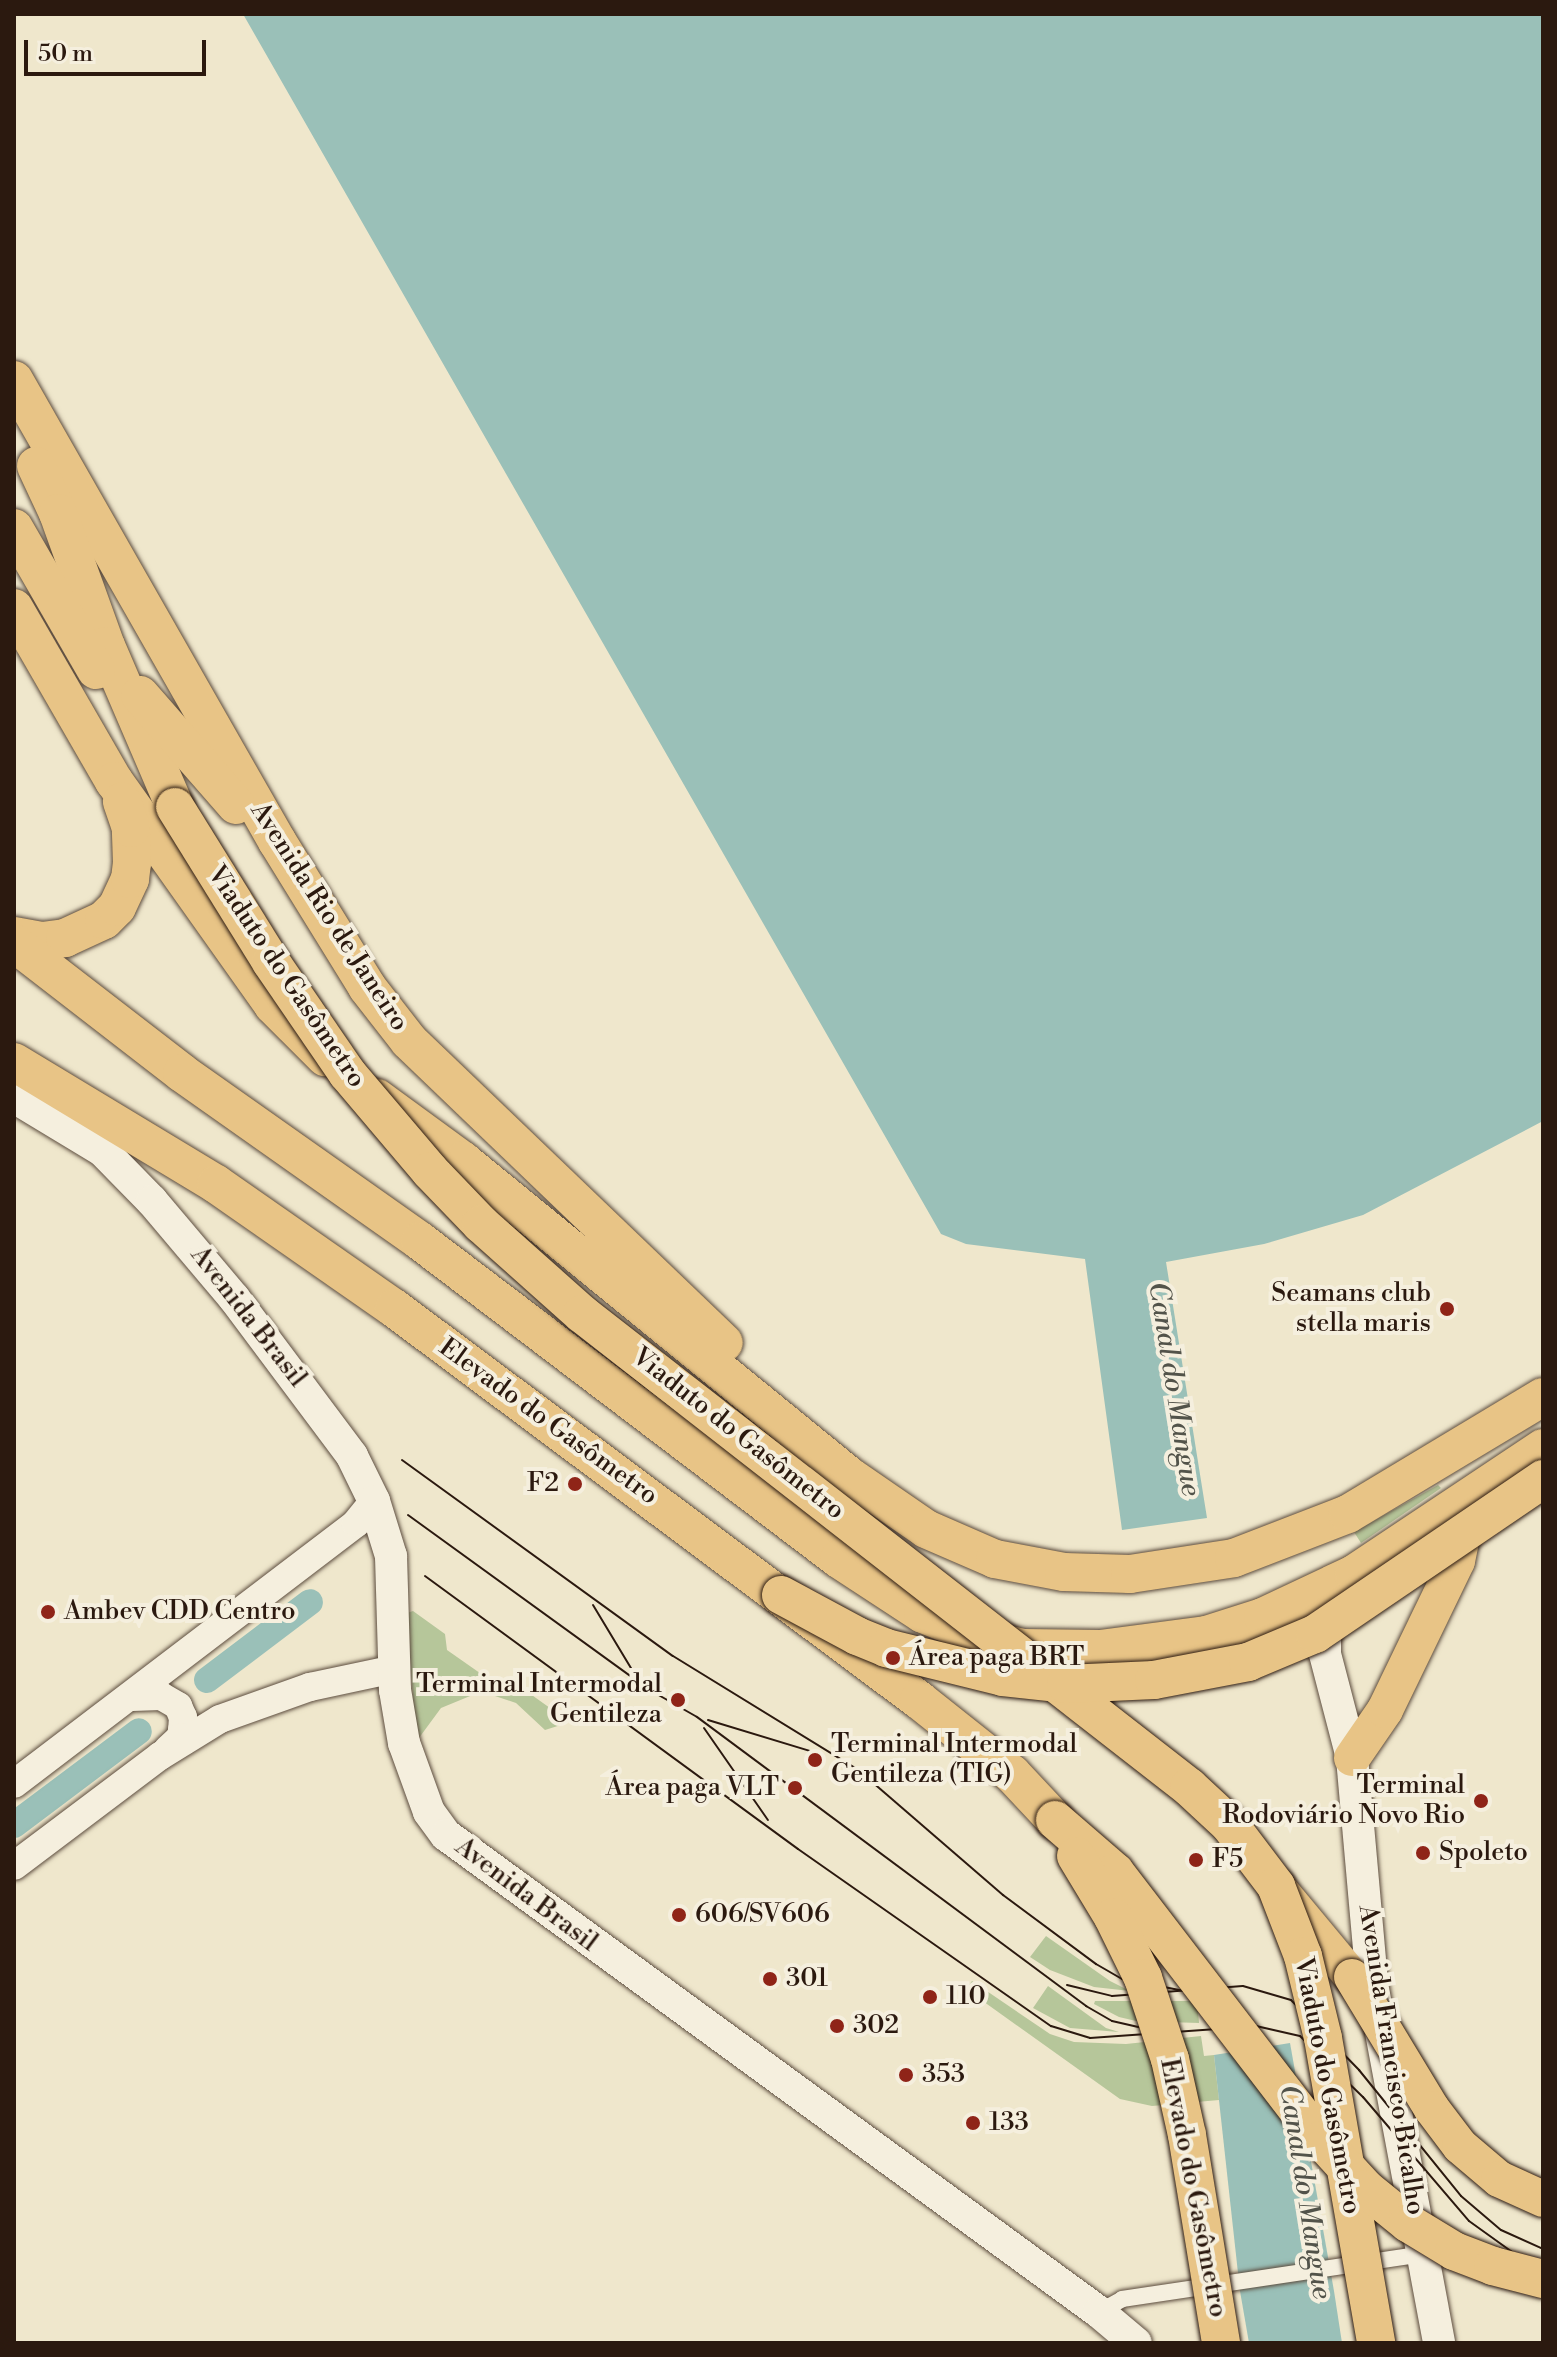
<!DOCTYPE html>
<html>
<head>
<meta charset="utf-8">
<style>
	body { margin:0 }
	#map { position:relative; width:1557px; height:2357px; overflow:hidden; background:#efe7cc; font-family:"Libre Bodoni",serif }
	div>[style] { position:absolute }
	.green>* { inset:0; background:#b6c69a }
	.water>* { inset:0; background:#9ac0b8 }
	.canal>* { height:26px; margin:-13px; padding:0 13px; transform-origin:13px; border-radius:13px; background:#9ac0b8 }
	.roads { filter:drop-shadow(0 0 2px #5c4c3e) drop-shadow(0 0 2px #5c4c3e) }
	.pedestrian>* { height:16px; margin:-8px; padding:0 8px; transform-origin:8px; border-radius:8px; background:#f5efde }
	.tertiary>* { height:28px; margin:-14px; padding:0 14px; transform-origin:14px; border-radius:14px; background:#f5efde }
	.secondary>* { height:32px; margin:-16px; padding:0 16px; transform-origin:16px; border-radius:16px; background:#f5efde }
	.primary>* { height:36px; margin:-18px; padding:0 18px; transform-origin:18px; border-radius:18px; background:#e8c486 }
	.trunk>* { height:38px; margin:-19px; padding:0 19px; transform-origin:19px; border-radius:19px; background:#e8c486 }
	.tram>* { height:2px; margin:-1px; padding:0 1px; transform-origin:1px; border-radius:1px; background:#2b190f }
	.bridges { filter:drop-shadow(0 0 2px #2b190f) drop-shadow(0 0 2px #2b190f) }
	.primary-bridge>* { height:36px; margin:-18px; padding:0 18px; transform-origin:18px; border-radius:18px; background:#e8c486 }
	.trunk-bridge>* { height:38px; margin:-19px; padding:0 19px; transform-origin:19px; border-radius:19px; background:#e8c486 }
	.dots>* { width:22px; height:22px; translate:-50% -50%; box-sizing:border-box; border:4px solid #f5efde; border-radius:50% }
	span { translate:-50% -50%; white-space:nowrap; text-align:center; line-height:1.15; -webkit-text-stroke:8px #f5efde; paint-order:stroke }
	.street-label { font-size:26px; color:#2b190f }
	.poi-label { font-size:26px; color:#2b190f }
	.right { translate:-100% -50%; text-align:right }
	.left { translate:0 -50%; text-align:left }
	.water-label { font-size:28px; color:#52534a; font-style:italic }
	.frame { position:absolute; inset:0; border:16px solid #2b190f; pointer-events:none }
	.scale { position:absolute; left:24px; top:40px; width:182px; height:36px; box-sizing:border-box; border:4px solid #2b190f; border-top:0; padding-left:10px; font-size:24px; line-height:28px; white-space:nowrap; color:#2b190f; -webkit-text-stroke:6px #f5efde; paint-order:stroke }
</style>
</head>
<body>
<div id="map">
	<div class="green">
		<i style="clip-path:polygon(1438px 1485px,1441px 1488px,1361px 1543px,1354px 1532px)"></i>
		<i style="clip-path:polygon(413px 1611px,445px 1634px,447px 1650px,507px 1692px,522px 1688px,564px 1718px,564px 1724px,545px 1730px,516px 1703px,489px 1694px,475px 1694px,441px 1708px,416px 1742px,407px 1613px)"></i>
		<i style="clip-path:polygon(1046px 1936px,1110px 1981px,1130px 1991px,1094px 1987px,1050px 1970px,1030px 1957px)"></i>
		<i style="clip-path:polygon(972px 1981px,1050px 2034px,1074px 2042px,1126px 2044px,1201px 2036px,1204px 2056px,1214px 2055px,1219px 2100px,1152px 2106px,1120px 2099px,966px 1989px)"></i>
		<i style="clip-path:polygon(1048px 1986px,1106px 2028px,1119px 2032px,1070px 2028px,1033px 2008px)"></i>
		<i style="clip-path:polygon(1095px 2001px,1197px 2001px,1199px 2023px,1136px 2021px,1119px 2017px,1094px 2004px)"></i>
	</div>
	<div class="water">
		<i style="clip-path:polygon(243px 14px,1543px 14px,1543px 1121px,1363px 1215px,1264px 1244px,1166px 1262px,1207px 1518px,1122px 1530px,1085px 1259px,966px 1244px,941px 1234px)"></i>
		<i style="clip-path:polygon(1290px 2043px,1334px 2291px,1342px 2343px,1249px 2343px,1240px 2291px,1214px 2055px)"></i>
	</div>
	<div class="canal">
		<i style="left:207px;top:1680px;width:129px;rotate:-37.1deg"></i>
		<i style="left:14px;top:1825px;width:156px;rotate:-36.9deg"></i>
	</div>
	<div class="roads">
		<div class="pedestrian">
			<i style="left:1099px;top:2312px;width:26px;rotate:-29deg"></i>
			<i style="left:1122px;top:2299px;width:304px;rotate:-8.5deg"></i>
		</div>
		<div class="tertiary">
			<i style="left:132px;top:1697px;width:29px;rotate:-2deg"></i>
			<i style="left:161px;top:1696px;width:20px;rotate:30deg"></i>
			<i style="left:178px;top:1706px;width:12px;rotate:66deg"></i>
			<i style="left:183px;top:1717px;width:13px;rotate:94deg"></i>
			<i style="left:182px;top:1730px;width:7px;rotate:98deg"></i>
			<i style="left:181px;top:1737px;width:18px;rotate:137deg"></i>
			<i style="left:14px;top:1784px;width:430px;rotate:-37.3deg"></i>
			<i style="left:356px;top:1523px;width:28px;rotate:-51deg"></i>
			<i style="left:14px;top:1866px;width:183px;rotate:-37deg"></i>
			<i style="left:160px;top:1756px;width:70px;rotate:-31.7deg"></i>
			<i style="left:220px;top:1719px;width:96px;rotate:-19.6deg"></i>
			<i style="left:310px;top:1687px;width:87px;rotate:-12deg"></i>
		</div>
		<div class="secondary">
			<i style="left:14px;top:1097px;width:104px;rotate:31.2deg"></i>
			<i style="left:103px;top:1151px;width:70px;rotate:45.6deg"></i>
			<i style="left:152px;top:1201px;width:127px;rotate:49.8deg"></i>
			<i style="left:234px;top:1298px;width:197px;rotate:53.2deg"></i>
			<i style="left:352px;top:1456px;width:50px;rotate:63.9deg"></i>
			<i style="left:374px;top:1501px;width:58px;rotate:72.8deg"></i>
			<i style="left:391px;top:1556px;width:134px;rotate:88.3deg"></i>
			<i style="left:395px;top:1690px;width:54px;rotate:80.4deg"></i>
			<i style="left:404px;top:1743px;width:73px;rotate:70.1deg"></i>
			<i style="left:429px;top:1812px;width:29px;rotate:54deg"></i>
			<i style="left:446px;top:1835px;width:809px;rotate:36.15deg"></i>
			<i style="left:1099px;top:2312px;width:48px;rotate:40deg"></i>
			<i style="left:1325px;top:1609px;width:45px;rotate:90deg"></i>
			<i style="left:1325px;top:1654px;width:107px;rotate:75.4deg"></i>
			<i style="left:1352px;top:1758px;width:227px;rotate:84.9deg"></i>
			<i style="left:1372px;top:1984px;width:365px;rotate:79.4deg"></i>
		</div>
		<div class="primary">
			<i style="left:1352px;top:1758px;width:58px;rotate:-55.5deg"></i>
			<i style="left:1385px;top:1710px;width:165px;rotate:-64.2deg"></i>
			<i style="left:1457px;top:1561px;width:50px;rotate:-78.5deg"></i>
			<i style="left:1279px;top:1889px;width:114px;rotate:50.3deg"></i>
		</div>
		<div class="trunk">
			<i style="left:14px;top:380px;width:531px;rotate:60.3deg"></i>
			<i style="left:277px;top:841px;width:172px;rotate:58.3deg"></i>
			<i style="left:367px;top:987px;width:68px;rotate:52.1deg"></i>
			<i style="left:409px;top:1041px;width:436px;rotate:43.8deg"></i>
			<i style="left:36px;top:466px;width:52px;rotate:64.9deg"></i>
			<i style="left:58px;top:513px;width:141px;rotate:70.2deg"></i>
			<i style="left:106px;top:646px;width:175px;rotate:66.8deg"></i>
			<i style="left:14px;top:528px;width:164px;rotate:60deg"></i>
			<i style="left:14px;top:608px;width:200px;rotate:60deg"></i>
			<i style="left:114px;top:781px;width:275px;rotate:54.6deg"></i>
			<i style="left:273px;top:1005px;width:74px;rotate:45deg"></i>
			<i style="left:140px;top:695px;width:146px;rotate:48.9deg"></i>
			<i style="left:14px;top:936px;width:28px;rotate:10deg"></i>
			<i style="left:42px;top:941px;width:23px;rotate:-7deg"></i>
			<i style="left:65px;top:938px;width:43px;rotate:-24.8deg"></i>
			<i style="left:104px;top:920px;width:18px;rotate:-45deg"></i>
			<i style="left:117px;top:907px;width:31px;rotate:-65deg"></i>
			<i style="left:130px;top:879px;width:16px;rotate:-83deg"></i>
			<i style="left:132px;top:863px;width:35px;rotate:-92deg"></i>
			<i style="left:131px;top:828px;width:28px;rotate:-109deg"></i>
			<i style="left:14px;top:943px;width:212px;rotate:37.7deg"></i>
			<i style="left:182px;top:1073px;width:291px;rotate:35.2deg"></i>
			<i style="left:420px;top:1241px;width:526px;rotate:37.2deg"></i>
			<i style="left:839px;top:1559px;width:100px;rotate:33.2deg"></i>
			<i style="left:923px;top:1614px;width:66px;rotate:22.3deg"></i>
			<i style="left:984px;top:1639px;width:39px;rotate:13deg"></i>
			<i style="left:1022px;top:1648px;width:78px;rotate:0.7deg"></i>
			<i style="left:1100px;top:1649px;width:107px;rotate:-7.5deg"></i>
			<i style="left:1206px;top:1635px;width:60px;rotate:-17.5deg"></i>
			<i style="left:1263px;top:1617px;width:101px;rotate:-25.3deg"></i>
			<i style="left:1354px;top:1574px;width:227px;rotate:-33.7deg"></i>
			<i style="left:14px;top:1062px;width:236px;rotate:31.1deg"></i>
			<i style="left:216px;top:1184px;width:217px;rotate:34.9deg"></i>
			<i style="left:394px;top:1308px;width:655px;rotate:36.75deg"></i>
			<i style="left:919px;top:1700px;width:119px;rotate:38.5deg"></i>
			<i style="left:1012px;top:1774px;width:63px;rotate:46.9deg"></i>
			<i style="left:377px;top:1098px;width:107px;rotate:36.2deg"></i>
			<i style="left:463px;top:1161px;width:498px;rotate:39.2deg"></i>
			<i style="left:849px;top:1476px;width:93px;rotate:34.5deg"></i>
			<i style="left:926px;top:1529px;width:75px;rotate:23.5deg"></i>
			<i style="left:995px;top:1559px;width:70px;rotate:10.7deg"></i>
			<i style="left:1064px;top:1572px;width:66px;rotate:1.7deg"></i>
			<i style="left:1130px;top:1574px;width:105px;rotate:-8.7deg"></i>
			<i style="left:1234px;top:1558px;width:122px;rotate:-21.1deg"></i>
			<i style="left:1348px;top:1514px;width:227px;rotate:-31deg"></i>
		</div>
	</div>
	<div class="tram">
		<i style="left:402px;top:1460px;width:334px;rotate:35.9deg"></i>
		<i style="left:673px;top:1656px;width:216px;rotate:31.6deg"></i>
		<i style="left:857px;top:1769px;width:193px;rotate:40.8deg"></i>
		<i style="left:1003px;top:1895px;width:116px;rotate:36.6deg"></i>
		<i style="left:1096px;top:1964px;width:30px;rotate:30deg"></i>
		<i style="left:1122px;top:1979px;width:69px;rotate:10.8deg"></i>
		<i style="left:408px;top:1515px;width:296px;rotate:35.9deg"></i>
		<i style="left:648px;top:1689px;width:56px;rotate:29.7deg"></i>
		<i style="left:697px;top:1717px;width:485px;rotate:36.6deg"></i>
		<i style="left:1086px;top:2006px;width:30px;rotate:30deg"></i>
		<i style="left:1112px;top:2021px;width:37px;rotate:13deg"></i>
		<i style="left:425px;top:1576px;width:462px;rotate:36.2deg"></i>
		<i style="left:798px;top:1849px;width:309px;rotate:35deg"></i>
		<i style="left:1051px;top:2026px;width:41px;rotate:17.1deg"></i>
		<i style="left:1090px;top:2038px;width:166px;rotate:-4.1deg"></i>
		<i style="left:1256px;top:2026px;width:45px;rotate:12.8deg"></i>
		<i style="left:1300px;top:2036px;width:88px;rotate:44.1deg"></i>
		<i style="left:1363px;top:2097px;width:163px;rotate:49.5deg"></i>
		<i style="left:1469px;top:2221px;width:57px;rotate:35.7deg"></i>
		<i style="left:1515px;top:2254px;width:30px;rotate:20deg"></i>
		<i style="left:593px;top:1605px;width:79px;rotate:58.9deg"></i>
		<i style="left:708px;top:1720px;width:120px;rotate:16.9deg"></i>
		<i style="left:704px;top:1728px;width:112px;rotate:55.2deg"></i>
		<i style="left:1067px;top:1985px;width:46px;rotate:13.7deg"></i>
		<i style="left:1112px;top:1996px;width:131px;rotate:-4.4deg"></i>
		<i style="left:1243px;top:1986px;width:50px;rotate:16.3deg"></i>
		<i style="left:1291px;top:2000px;width:98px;rotate:45.8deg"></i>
		<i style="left:1359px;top:2070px;width:162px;rotate:51deg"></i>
		<i style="left:1461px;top:2196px;width:52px;rotate:40.4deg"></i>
		<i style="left:1501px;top:2230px;width:46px;rotate:24.3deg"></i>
	</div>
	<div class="bridges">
		<div class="primary-bridge">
			<i style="left:1352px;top:1977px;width:154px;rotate:58.8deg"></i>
			<i style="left:1432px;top:2109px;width:46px;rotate:52.9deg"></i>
			<i style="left:1460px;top:2146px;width:51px;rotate:40.2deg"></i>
			<i style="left:1499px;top:2179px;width:48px;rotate:24.4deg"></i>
		</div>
		<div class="trunk-bridge">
			<i style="left:175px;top:807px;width:182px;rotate:58.2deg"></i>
			<i style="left:271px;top:962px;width:135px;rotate:55.6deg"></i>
			<i style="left:347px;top:1073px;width:128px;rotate:49.7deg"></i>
			<i style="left:430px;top:1171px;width:74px;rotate:46.1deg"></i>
			<i style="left:481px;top:1224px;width:135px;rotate:41.7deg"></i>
			<i style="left:582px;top:1314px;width:770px;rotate:37.93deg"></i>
			<i style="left:1189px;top:1787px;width:54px;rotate:42.8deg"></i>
			<i style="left:1229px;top:1824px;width:78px;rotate:52.8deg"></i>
			<i style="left:1276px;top:1886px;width:75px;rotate:68.9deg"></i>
			<i style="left:1303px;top:1956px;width:84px;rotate:76.3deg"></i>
			<i style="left:1323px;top:2038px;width:310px;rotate:80.1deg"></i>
			<i style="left:781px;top:1595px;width:86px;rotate:28.3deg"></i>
			<i style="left:857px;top:1636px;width:31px;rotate:22deg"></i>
			<i style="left:886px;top:1648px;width:121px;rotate:13.9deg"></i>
			<i style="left:1003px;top:1677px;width:63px;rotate:6.3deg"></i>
			<i style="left:1066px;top:1684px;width:88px;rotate:-2.6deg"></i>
			<i style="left:1154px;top:1680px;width:96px;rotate:-10.8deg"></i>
			<i style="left:1248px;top:1662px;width:73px;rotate:-22.7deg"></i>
			<i style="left:1315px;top:1634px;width:276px;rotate:-34.2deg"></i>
			<i style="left:1055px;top:1820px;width:79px;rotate:40.9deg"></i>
			<i style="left:1115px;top:1872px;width:338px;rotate:52.5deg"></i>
			<i style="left:1321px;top:2140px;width:67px;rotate:47.4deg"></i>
			<i style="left:1366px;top:2189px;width:54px;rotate:39deg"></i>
			<i style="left:1408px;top:2223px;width:54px;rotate:31.3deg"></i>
			<i style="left:1454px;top:2251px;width:42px;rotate:21deg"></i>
			<i style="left:1493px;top:2266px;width:52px;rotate:14.6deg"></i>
			<i style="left:1076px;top:1856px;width:71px;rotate:58.8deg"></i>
			<i style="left:1113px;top:1917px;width:68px;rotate:63.8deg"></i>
			<i style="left:1143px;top:1978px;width:85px;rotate:71.6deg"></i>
			<i style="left:1170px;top:2059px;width:78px;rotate:77.4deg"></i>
			<i style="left:1187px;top:2135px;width:211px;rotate:80.7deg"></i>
		</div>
	</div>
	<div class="dots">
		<i style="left:1447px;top:1309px;background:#8f2418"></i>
		<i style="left:575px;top:1484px;background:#8f2418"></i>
		<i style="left:48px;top:1612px;background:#8f2418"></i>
		<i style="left:893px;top:1658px;background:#8f2418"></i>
		<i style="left:678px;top:1700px;background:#8f2418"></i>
		<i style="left:815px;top:1760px;background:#8f2418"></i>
		<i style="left:795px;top:1788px;background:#8f2418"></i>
		<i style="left:1481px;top:1801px;background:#8f2418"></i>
		<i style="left:1423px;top:1853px;background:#8f2418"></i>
		<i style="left:1196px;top:1860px;background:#8f2418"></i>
		<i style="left:679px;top:1915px;background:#8f2418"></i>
		<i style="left:770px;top:1979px;background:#8f2418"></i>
		<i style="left:930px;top:1997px;background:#8f2418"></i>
		<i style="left:837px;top:2026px;background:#8f2418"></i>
		<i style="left:906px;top:2075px;background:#8f2418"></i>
		<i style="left:973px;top:2123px;background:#8f2418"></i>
	</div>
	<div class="street-label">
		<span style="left:329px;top:917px;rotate:57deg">Avenida Rio de Janeiro</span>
		<span style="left:286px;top:977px;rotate:56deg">Viaduto do Gasômetro</span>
		<span style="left:248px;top:1317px;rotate:52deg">Avenida Brasil</span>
		<span style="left:548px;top:1422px;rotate:36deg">Elevado do Gasômetro</span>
		<span style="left:738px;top:1434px;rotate:38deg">Viaduto do Gasômetro</span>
		<span style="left:526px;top:1895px;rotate:37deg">Avenida Brasil</span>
		<span style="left:1391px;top:2060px;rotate:81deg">Avenida Francisco Bicalho</span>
		<span style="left:1327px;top:2086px;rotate:79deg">Viaduto do Gasômetro</span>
		<span style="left:1193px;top:2188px;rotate:79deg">Elevado do Gasômetro</span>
	</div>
	<div class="poi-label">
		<span class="right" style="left:1431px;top:1309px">Seamans club<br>stella maris</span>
		<span class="right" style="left:559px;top:1484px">F2</span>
		<span class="left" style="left:64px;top:1612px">Ambev CDD Centro</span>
		<span class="left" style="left:909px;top:1658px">Área paga BRT</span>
		<span class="right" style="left:662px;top:1700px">Terminal Intermodal<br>Gentileza</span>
		<span class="left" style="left:831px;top:1760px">Terminal Intermodal<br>Gentileza (TIG)</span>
		<span class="right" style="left:1465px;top:1801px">Terminal<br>Rodoviário Novo Rio</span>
		<span class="right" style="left:779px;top:1788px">Área paga VLT</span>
		<span class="left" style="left:1439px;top:1853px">Spoleto</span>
		<span class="left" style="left:1212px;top:1860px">F5</span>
		<span class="left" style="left:695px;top:1915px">606/SV606</span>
		<span class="left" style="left:786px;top:1979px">301</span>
		<span class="left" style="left:946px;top:1997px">110</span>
		<span class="left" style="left:853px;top:2026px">302</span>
		<span class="left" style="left:922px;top:2075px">353</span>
		<span class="left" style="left:989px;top:2123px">133</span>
	</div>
	<div class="water-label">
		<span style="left:1174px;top:1389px;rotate:81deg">Canal do Mangue</span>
		<span style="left:1305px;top:2192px;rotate:81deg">Canal do Mangue</span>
	</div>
	<div class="frame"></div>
	<div class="scale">50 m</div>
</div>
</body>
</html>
